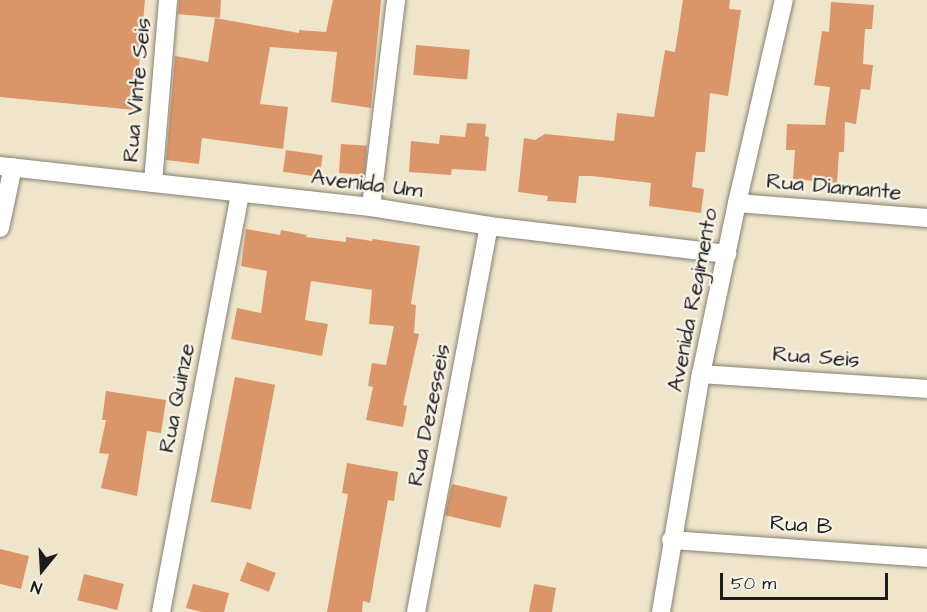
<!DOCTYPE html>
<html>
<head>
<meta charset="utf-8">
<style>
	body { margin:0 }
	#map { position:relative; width:927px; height:612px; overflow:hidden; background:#efe5cb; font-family:"Architects Daughter",sans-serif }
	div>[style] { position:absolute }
	.building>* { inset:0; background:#da9669; transform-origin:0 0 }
	.roads { filter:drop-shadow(0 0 2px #868074) drop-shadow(0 0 2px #868074) }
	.minor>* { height:18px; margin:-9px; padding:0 9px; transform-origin:9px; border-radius:9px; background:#fff }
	span { translate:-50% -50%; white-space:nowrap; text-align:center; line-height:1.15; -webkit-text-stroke:4.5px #f7f3e8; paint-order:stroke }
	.street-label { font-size:22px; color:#1c1c1c }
	.north { position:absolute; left:12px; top:540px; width:60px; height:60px; -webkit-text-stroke:4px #f7f3e8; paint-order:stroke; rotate:198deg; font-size:16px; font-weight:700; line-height:24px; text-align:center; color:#1c1c1c }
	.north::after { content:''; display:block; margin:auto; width:21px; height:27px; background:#1c1c1c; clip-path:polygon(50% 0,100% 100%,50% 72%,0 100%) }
	.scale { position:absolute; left:720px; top:573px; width:168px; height:27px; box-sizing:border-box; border:3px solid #1c1c1c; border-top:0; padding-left:8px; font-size:18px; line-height:21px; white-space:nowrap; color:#1c1c1c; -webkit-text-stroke:4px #f7f3e8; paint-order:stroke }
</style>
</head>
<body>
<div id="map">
	<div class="building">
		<i style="clip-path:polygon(0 0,145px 0,135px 110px,0 97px)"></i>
		<i style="clip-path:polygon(179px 0,221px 0,220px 18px,178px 14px)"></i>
		<i style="clip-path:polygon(333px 0,381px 0,371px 108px,331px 102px,337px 52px,270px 47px,260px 104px,288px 107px,283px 149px,202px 138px,199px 164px,166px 160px,175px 56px,208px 62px,215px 18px,299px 33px,299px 30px,326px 32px)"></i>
		<i style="clip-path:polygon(683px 0,730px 0,729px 9px,741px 10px,728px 96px,710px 93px,705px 152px,696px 152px,692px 187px,704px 189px,701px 213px,649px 206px,651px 183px,592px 176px,579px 176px,576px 203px,547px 201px,548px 196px,518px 192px,524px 138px,535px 140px,545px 134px,614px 141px,617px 113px,654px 117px,665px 50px,675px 52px)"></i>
		<i style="clip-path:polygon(831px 2px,874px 5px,872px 29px,865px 29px,863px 64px,873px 65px,870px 90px,861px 89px,856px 124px,845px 122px,844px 152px,839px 152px,837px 183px,793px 179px,795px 150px,786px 150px,787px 124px,825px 125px,830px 87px,814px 85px,822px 31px,829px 32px)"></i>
		<i style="left:416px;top:45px;width:54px;height:30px;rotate:5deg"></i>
		<i style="clip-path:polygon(467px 123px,486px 124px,485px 136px,489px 137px,486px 171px,452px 169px,451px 175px,409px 172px,411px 141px,439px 144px,440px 135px,465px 137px)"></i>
		<i style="left:341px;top:144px;width:26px;height:29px;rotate:4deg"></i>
		<i style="left:286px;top:150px;width:37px;height:22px;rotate:8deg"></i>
		<i style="clip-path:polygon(246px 229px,280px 235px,281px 230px,307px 235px,306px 237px,346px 242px,346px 237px,372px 241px,373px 239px,420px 246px,411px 304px,416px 305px,414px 333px,419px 334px,403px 405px,407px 406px,403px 427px,366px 420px,373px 387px,368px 386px,372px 363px,386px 365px,394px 326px,369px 324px,372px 290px,311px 281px,305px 320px,328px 324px,322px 356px,231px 339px,237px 308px,261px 313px,267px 271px,241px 266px)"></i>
		<i style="left:235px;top:377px;width:41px;height:127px;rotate:11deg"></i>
		<i style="clip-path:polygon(106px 391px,166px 400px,161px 433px,147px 431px,137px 496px,101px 488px,109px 454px,99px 453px,106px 420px,102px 420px)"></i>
		<i style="clip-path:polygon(347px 463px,398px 472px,394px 501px,388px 500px,370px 603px,363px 601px,362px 612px,327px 612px,348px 494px,342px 493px)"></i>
		<i style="left:452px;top:484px;width:57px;height:32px;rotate:13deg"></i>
		<i style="clip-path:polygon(0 549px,29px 556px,21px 589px,0 584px)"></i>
		<i style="left:247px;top:562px;width:31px;height:20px;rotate:21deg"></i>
		<i style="left:84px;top:574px;width:41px;height:27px;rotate:14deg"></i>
		<i style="clip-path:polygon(193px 584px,229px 593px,224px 612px,202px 612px,186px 608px)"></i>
		<i style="clip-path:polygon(534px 584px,556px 588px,552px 612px,529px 612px)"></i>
	</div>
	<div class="roads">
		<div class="minor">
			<i style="left:0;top:166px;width:373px;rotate:6.3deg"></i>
			<i style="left:371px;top:207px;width:120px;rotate:9.1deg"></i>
			<i style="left:489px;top:226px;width:240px;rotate:6.7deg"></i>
			<i style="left:153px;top:183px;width:184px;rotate:-85.3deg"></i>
			<i style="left:737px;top:203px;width:191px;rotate:4.5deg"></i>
			<i style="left:371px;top:207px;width:209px;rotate:-83.1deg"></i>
			<i style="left:0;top:228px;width:62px;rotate:-78deg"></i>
			<i style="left:701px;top:374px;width:226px;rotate:3.8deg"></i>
			<i style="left:671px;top:540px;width:257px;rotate:4deg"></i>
			<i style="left:161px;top:612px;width:426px;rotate:-79.3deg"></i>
			<i style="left:416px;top:612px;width:393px;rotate:-79.3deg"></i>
			<i style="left:661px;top:612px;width:241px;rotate:-80.5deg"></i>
			<i style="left:701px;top:374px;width:175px;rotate:-78.1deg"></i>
			<i style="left:737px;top:203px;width:208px;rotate:-77deg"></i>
		</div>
	</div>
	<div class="street-label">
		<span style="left:137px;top:90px;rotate:-85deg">Rua Vinte Seis</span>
		<span style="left:367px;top:184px;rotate:7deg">Avenida Um</span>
		<span style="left:834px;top:187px;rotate:5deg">Rua Diamante</span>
		<span style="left:693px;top:300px;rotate:-79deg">Avenida Regimento</span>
		<span style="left:816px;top:357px;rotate:4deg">Rua Seis</span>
		<span style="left:177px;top:398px;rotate:-79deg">Rua Quinze</span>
		<span style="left:429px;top:415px;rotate:-79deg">Rua Dezesseis</span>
		<span style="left:801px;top:525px;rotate:4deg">Rua B</span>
	</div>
	<div class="north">N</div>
	<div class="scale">50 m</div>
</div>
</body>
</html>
